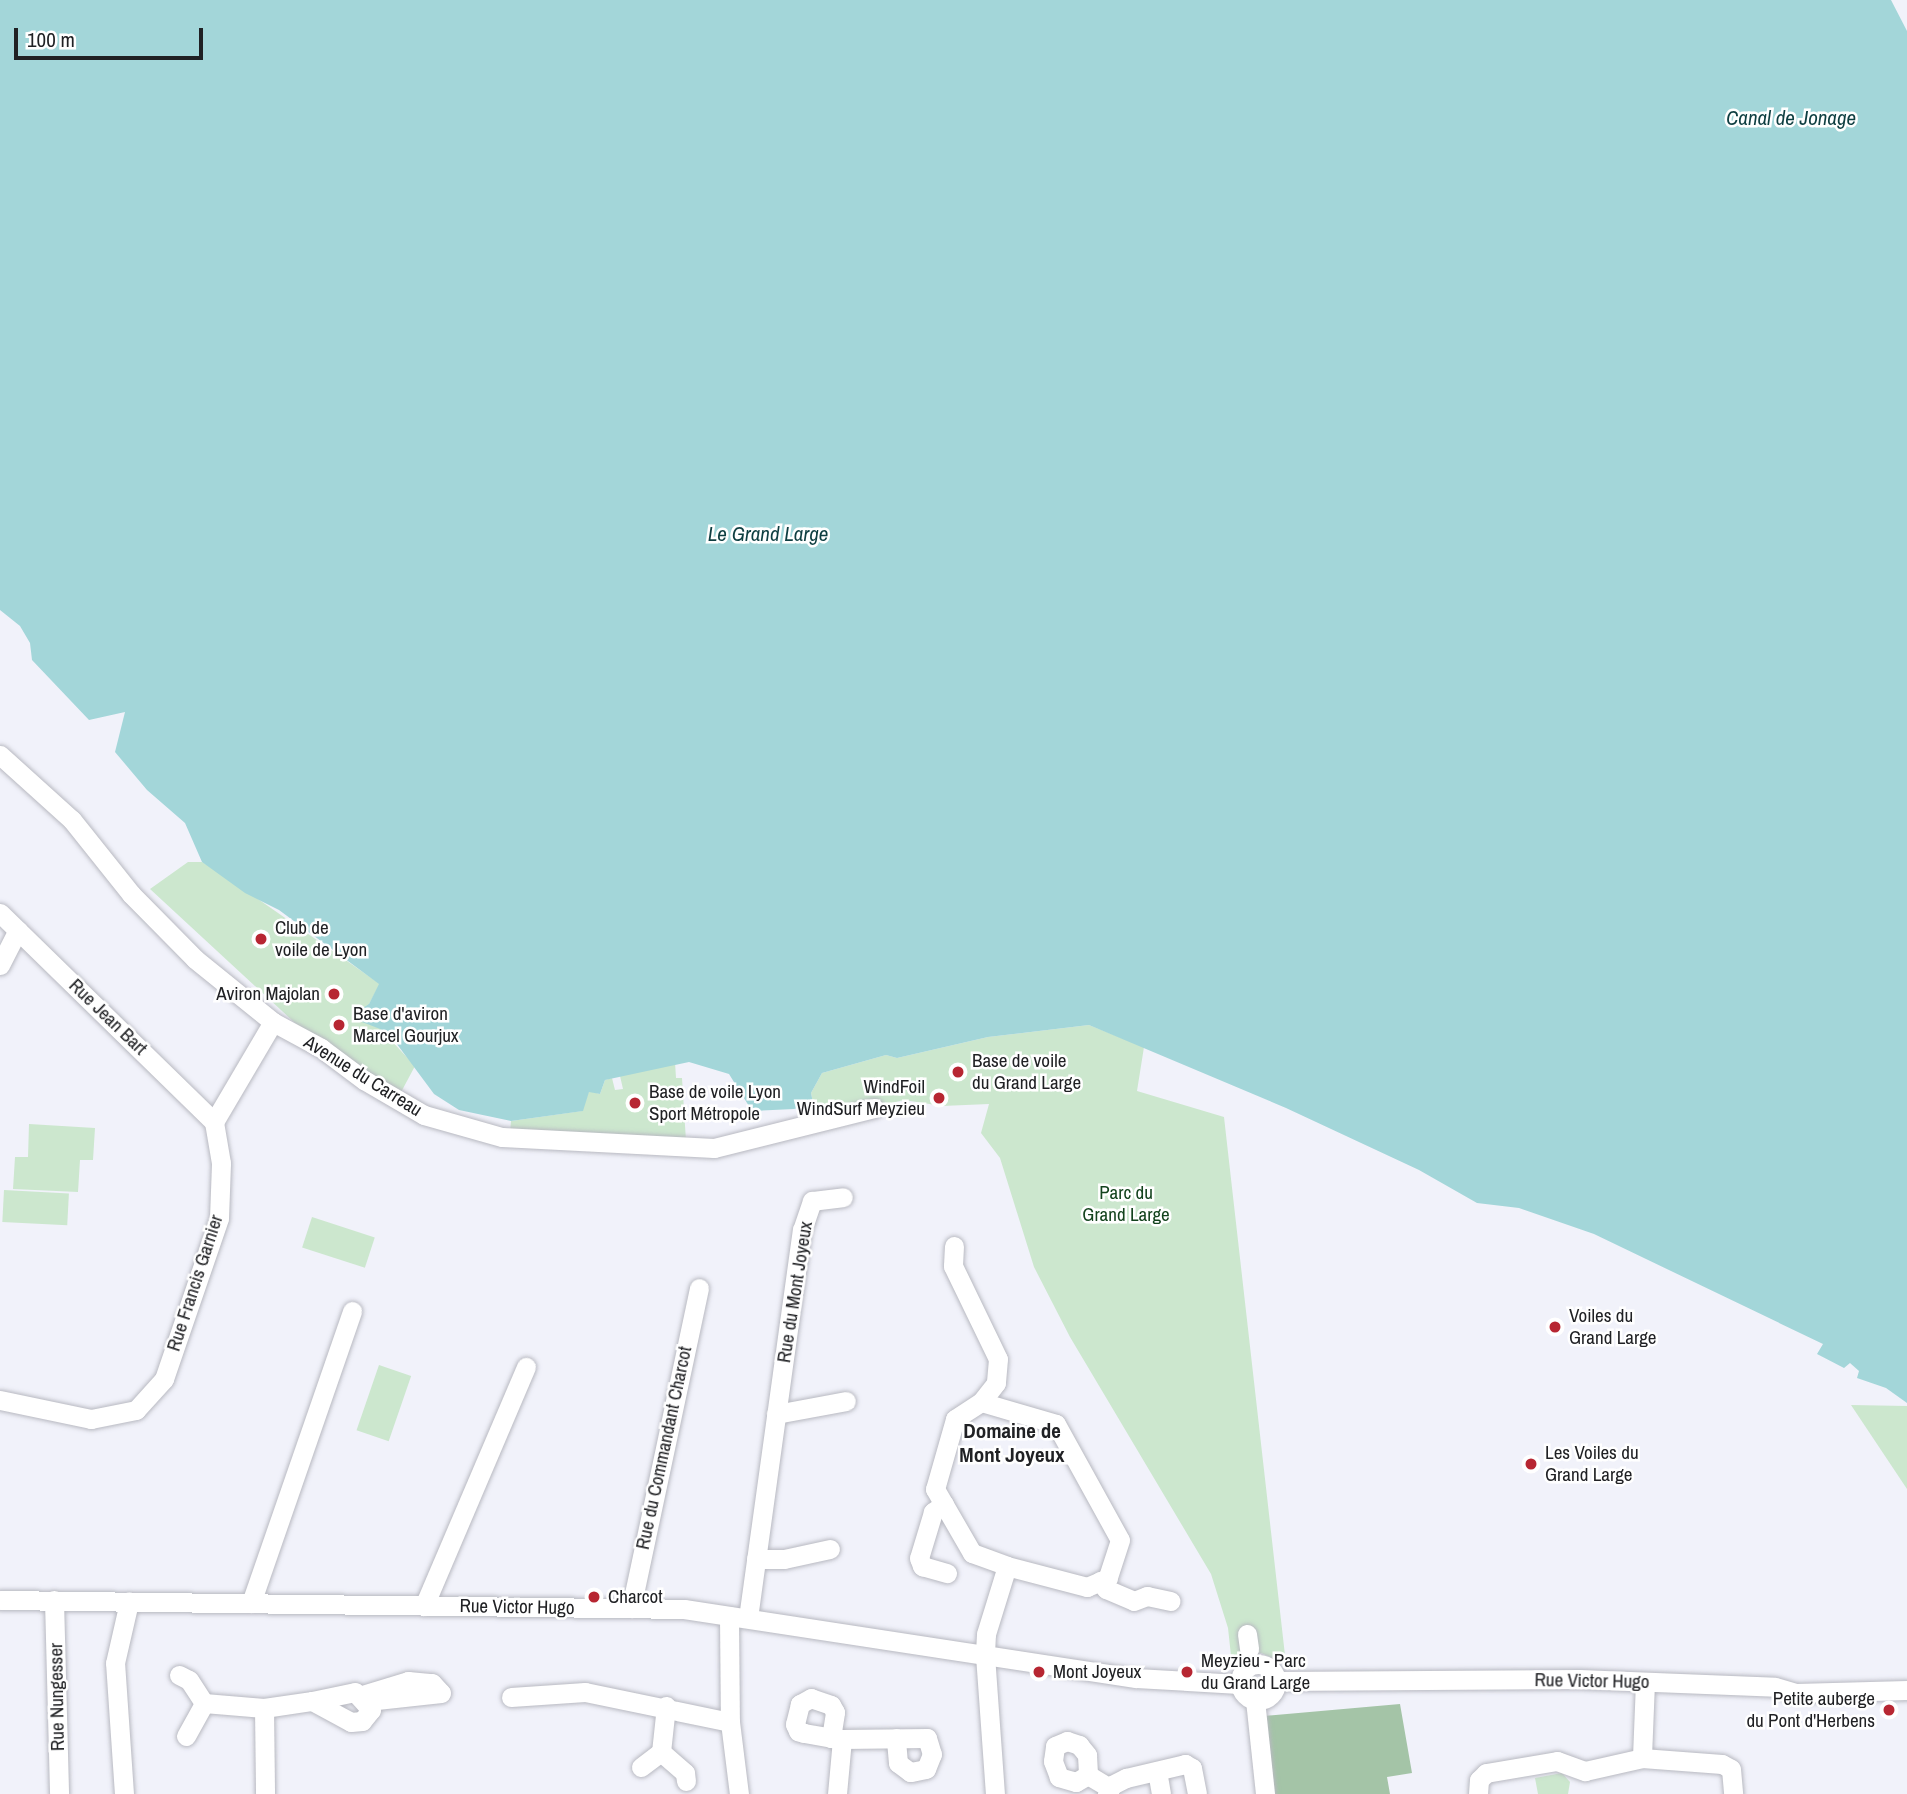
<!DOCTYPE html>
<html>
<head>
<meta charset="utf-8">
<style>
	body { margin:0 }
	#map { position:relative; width:1907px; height:1794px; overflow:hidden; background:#f1f2fa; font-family:"Archivo Narrow",sans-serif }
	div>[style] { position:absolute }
	.green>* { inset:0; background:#cce7ce; transform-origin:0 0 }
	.forest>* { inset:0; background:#a4c4a7 }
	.water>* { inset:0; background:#a3d6d9 }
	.roads { filter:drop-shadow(0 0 2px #b8b9c1) drop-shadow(0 0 2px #b8b9c1) }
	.minor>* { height:19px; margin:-9.5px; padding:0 9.5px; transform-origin:9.5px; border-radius:9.5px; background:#fff }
	.minor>.ring { margin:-9.5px; padding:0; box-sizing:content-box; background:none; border:19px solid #fff; border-radius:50% }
	.dots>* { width:19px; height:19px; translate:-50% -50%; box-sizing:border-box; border:4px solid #fff; border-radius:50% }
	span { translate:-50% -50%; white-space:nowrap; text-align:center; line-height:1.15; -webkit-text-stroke:5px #fff; paint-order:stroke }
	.poi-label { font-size:19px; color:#202124 }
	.left { translate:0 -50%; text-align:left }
	.right { translate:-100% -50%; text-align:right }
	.street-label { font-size:19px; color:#202124 }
	.park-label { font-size:19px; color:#13431d }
	.water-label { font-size:21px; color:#0e3e41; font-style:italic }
	.neighbourhood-label { font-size:21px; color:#202124; font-weight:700 }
	.scale { position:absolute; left:14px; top:28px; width:189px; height:32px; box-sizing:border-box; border:4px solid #202124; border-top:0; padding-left:9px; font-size:21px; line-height:24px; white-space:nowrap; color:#202124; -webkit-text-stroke:5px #fff; paint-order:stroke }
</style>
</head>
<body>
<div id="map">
	<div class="green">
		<i style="clip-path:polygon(188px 862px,202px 862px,219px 872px,380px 984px,369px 1004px,376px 1024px,415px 1066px,399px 1096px,295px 1023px,150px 889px)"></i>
		<i style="clip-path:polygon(1089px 1025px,1144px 1047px,1137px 1091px,1224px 1117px,1286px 1664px,1261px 1653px,1248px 1653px,1232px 1665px,1228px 1628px,1211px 1574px,1070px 1337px,1034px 1267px,1000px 1158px,981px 1133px,989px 1104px,942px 1106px,904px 1100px,824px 1119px,813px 1103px,811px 1093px,822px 1073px,886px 1055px,897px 1058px,988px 1037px)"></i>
		<i style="clip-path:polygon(675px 1062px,676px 1078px,682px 1078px,686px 1141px,510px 1133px,511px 1121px,582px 1111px,589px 1091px,600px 1094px,605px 1080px,612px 1078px,615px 1090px,623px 1089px,620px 1076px)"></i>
		<i style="clip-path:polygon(29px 1124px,95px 1128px,93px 1160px,80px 1160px,78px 1192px,13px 1189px,15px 1157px,28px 1157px)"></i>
		<i style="left:4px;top:1190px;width:65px;height:32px;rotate:3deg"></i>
		<i style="left:312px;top:1217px;width:66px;height:32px;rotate:18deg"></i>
		<i style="left:379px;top:1365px;width:34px;height:69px;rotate:19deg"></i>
		<i style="clip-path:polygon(1851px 1405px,1907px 1406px,1907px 1489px)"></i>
		<i style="clip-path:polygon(1562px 1773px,1570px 1782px,1568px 1794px,1538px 1794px,1535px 1778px)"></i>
	</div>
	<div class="forest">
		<i style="clip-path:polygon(1400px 1704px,1412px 1773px,1387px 1777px,1390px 1794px,1274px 1794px,1264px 1716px)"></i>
	</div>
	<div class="water">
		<i style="clip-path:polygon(0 0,1891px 0,1907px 31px,1907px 1403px,1886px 1388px,1857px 1378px,1859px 1371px,1850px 1363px,1844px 1368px,1817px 1354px,1823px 1344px,1594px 1234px,1519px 1208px,1477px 1203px,1419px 1170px,1286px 1108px,1089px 1025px,988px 1037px,897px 1058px,886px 1055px,822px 1073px,811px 1093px,813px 1103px,794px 1109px,752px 1111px,729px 1074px,689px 1062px,605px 1080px,600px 1094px,589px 1092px,583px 1111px,511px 1121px,459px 1110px,434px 1094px,388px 1032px,362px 1022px,357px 1012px,369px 1004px,379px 984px,279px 910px,245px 893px,202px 862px,185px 823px,147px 790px,115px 752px,125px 712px,89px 720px,32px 660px,30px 643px,20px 626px,0 610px)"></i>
	</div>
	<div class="roads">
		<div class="minor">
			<i style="left:0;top:755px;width:97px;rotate:42.1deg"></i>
			<i style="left:72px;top:820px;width:95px;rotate:51.4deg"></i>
			<i style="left:131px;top:894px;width:91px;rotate:45.4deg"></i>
			<i style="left:195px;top:959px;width:100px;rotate:38.9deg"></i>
			<i style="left:273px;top:1022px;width:55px;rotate:28.4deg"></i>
			<i style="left:321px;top:1048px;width:54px;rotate:36.7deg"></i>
			<i style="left:364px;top:1080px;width:69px;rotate:30.3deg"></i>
			<i style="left:424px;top:1115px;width:81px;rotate:15.8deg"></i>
			<i style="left:502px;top:1137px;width:212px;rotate:3deg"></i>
			<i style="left:714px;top:1148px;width:165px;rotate:-14deg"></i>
			<i style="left:0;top:913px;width:299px;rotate:44.3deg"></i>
			<i style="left:0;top:965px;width:39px;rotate:-63deg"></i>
			<i style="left:954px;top:1246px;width:20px;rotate:93deg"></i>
			<i style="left:953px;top:1266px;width:103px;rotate:64.2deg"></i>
			<i style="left:998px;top:1359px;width:24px;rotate:95deg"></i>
			<i style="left:996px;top:1383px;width:24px;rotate:128deg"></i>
			<i style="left:981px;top:1402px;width:31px;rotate:147deg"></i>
			<i style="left:955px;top:1419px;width:73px;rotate:105.9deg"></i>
			<i style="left:935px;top:1489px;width:74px;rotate:60deg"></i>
			<i style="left:972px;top:1553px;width:37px;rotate:20deg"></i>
			<i style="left:1007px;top:1566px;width:71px;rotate:107.2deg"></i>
			<i style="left:986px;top:1634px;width:21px;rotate:93deg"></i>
			<i style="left:985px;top:1655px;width:139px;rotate:85.9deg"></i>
			<i style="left:0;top:1400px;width:93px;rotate:11.8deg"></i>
			<i style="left:91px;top:1419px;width:46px;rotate:-11.3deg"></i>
			<i style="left:136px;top:1410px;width:42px;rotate:-47.9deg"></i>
			<i style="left:164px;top:1379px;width:170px;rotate:-71.1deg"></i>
			<i style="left:219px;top:1218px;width:55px;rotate:-87.9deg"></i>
			<i style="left:221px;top:1163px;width:42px;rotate:-99.7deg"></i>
			<i style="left:214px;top:1122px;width:116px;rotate:-59.5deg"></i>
			<i style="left:981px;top:1402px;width:78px;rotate:16.3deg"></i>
			<i style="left:1056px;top:1424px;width:132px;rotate:61.1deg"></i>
			<i style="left:1120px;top:1540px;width:40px;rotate:108deg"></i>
			<i style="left:1108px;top:1578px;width:23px;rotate:157deg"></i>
			<i style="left:1087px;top:1587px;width:83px;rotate:-165.3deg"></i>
			<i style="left:776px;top:1414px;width:71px;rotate:-10.5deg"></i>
			<i style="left:944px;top:1504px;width:14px;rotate:144deg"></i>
			<i style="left:933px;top:1512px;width:48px;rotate:106.9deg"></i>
			<i style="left:919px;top:1558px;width:9px;rotate:69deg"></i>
			<i style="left:922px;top:1566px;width:26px;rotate:16deg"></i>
			<i style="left:756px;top:1559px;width:28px"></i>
			<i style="left:784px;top:1559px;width:47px;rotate:-12.3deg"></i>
			<i style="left:1100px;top:1581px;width:10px;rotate:53deg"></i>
			<i style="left:1106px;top:1589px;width:30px;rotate:23deg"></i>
			<i style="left:1134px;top:1601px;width:14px;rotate:-21deg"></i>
			<i style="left:1147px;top:1596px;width:24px;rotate:12deg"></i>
			<i style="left:0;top:1600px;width:684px;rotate:0.75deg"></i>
			<i style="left:684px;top:1609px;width:457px;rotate:8.7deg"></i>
			<i style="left:1136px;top:1678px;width:103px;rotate:3.3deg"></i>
			<i style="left:54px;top:1600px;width:194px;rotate:88.5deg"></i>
			<i style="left:251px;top:1603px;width:309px;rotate:-70.9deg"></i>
			<i style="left:424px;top:1606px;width:260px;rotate:-66.9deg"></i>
			<i style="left:631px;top:1608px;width:327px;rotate:-78deg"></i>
			<i style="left:729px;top:1616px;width:106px;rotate:89.5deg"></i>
			<i style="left:748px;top:1618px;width:392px;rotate:-82.1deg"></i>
			<i style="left:802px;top:1230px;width:31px;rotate:-71deg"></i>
			<i style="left:812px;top:1201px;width:31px;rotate:-7deg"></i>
			<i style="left:1247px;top:1634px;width:15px;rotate:82deg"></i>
			<i class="ring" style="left:1240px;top:1664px;width:17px;height:17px"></i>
			<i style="left:179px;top:1675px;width:11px;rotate:27deg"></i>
			<i style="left:189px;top:1680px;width:27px;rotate:57deg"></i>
			<i style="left:1276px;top:1681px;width:303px;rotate:-0.4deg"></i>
			<i style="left:1579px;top:1679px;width:196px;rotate:2.3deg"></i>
			<i style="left:1775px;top:1687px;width:22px;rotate:16deg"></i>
			<i style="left:1796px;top:1693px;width:111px;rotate:-1.5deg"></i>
			<i style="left:1645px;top:1682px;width:76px;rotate:92.3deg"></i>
			<i style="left:1642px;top:1758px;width:80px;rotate:4.3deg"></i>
			<i style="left:1722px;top:1764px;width:10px;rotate:29deg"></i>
			<i style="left:1731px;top:1769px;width:25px;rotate:85deg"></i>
			<i style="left:362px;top:1695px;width:48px;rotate:-16.9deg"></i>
			<i style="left:408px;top:1681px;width:24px;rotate:5deg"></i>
			<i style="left:432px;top:1683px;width:13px;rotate:48deg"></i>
			<i style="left:441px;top:1693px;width:74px;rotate:173.8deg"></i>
			<i style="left:511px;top:1697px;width:74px;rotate:-3.9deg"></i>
			<i style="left:585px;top:1692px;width:148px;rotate:11.7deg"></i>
			<i style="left:730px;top:1722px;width:73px;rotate:82.9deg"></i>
			<i style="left:1255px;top:1700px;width:95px;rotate:83.9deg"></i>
			<i style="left:666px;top:1706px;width:46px;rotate:96.2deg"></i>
			<i style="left:661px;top:1752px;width:32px;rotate:41deg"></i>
			<i style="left:685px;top:1773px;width:8px;rotate:83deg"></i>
			<i style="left:264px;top:1708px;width:49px;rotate:-8.3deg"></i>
			<i style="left:312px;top:1701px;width:44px;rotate:28.3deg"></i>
			<i style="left:351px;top:1722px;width:11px;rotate:-5deg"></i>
			<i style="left:362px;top:1721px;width:14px;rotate:-51deg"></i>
			<i style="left:371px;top:1710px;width:24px;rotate:-132deg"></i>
			<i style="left:355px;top:1692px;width:44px;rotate:168.2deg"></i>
			<i style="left:186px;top:1736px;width:38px;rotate:-61deg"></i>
			<i style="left:204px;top:1703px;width:60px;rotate:4.8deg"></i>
			<i style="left:264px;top:1708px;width:86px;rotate:89.3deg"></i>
			<i style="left:831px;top:1738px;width:26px;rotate:-81deg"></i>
			<i style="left:835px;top:1712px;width:8px;rotate:-120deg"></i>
			<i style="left:831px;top:1705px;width:21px;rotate:-161deg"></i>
			<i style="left:811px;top:1698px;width:13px;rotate:151deg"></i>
			<i style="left:800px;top:1704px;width:21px;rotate:104deg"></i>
			<i style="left:795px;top:1724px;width:8px;rotate:67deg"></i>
			<i style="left:798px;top:1731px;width:6px;rotate:18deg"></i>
			<i style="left:804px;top:1733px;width:27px;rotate:10deg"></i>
			<i style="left:831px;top:1738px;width:11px;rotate:5deg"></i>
			<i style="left:641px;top:1767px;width:25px;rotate:-37deg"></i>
			<i style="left:1157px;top:1771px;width:23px;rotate:80deg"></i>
			<i style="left:1088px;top:1775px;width:14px;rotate:150deg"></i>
			<i style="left:1076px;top:1782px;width:18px;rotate:-164deg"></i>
			<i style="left:1059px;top:1777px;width:17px;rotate:-111deg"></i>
			<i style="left:1053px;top:1761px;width:15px;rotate:-82deg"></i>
			<i style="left:1055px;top:1746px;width:13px;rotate:-23deg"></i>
			<i style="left:1067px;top:1741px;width:13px;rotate:18deg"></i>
			<i style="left:1079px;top:1745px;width:13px;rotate:51deg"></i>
			<i style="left:1087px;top:1755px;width:20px;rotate:87deg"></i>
			<i style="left:1088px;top:1775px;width:26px;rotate:31deg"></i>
			<i style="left:124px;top:1794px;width:131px;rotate:-93.9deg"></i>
			<i style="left:115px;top:1663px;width:63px;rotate:-77.1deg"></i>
			<i style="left:837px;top:1794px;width:55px;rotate:-84.8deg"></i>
			<i style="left:842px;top:1739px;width:85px;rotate:-0.7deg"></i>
			<i style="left:927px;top:1738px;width:17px;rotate:73deg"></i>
			<i style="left:932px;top:1754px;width:16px;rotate:112deg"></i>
			<i style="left:926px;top:1769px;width:16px;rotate:169deg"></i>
			<i style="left:910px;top:1772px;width:15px;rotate:-143deg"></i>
			<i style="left:898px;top:1763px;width:25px;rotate:-95deg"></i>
			<i style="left:1107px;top:1794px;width:10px;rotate:-61deg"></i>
			<i style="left:1112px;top:1785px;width:16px;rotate:-27deg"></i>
			<i style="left:1126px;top:1778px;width:61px;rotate:-13.3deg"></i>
			<i style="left:1185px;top:1764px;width:8px;rotate:30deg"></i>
			<i style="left:1192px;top:1768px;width:26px;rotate:79deg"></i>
			<i style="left:1478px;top:1794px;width:14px;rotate:-86deg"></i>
			<i style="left:1479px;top:1780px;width:10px;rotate:-45deg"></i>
			<i style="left:1486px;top:1773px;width:72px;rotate:-9.6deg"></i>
			<i style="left:1557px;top:1761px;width:30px;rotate:20deg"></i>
			<i style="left:1585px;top:1771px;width:58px;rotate:-12.8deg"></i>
		</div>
	</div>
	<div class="dots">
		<i style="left:261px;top:939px;background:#b72632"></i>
		<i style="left:334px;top:994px;background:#b72632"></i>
		<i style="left:339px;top:1025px;background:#b72632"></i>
		<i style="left:958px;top:1072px;background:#b72632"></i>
		<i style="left:939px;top:1098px;background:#b72632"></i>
		<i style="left:635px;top:1103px;background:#b72632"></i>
		<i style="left:1555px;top:1327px;background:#b72632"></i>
		<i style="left:1531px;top:1464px;background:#b72632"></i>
		<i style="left:594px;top:1597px;background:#b72632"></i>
		<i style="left:1039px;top:1672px;background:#b72632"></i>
		<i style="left:1187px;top:1672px;background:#b72632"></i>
		<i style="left:1889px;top:1710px;background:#b72632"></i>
	</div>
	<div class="poi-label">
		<span class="left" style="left:275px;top:939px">Club de<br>voile de Lyon</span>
		<span class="right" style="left:320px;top:994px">Aviron Majolan</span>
		<span class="left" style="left:353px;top:1025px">Base d'aviron<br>Marcel Gourjux</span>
		<span class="left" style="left:972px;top:1072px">Base de voile<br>du Grand Large</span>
		<span class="right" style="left:925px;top:1098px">WindFoil<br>WindSurf Meyzieu</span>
		<span class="left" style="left:649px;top:1103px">Base de voile Lyon<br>Sport Métropole</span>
		<span class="left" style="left:1569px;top:1327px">Voiles du<br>Grand Large</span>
		<span class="left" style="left:1545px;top:1464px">Les Voiles du<br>Grand Large</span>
		<span class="left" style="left:608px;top:1597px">Charcot</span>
		<span class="left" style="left:1201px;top:1672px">Meyzieu - Parc<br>du Grand Large</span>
		<span class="left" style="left:1053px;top:1672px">Mont Joyeux</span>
		<span class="right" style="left:1875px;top:1710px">Petite auberge<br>du Pont d'Herbens</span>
	</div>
	<div class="street-label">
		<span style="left:108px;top:1017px;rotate:44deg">Rue Jean Bart</span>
		<span style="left:363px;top:1076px;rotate:32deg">Avenue du Carreau</span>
		<span style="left:195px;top:1283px;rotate:-72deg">Rue Francis Garnier</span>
		<span style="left:795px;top:1292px;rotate:-81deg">Rue du Mont Joyeux</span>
		<span style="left:664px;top:1448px;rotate:-78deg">Rue du Commandant Charcot</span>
		<span style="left:517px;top:1607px;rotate:1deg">Rue Victor Hugo</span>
		<span style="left:1592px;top:1681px;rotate:1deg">Rue Victor Hugo</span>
		<span style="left:57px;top:1697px;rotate:-91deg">Rue Nungesser</span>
	</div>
	<div class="park-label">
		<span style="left:1126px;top:1204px">Parc du<br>Grand Large</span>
	</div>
	<div class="water-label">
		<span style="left:1791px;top:118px">Canal de Jonage</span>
		<span style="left:768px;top:534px">Le Grand Large</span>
	</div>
	<div class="neighbourhood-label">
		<span style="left:1012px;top:1443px">Domaine de<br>Mont Joyeux</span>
	</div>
	<div class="scale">100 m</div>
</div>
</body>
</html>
